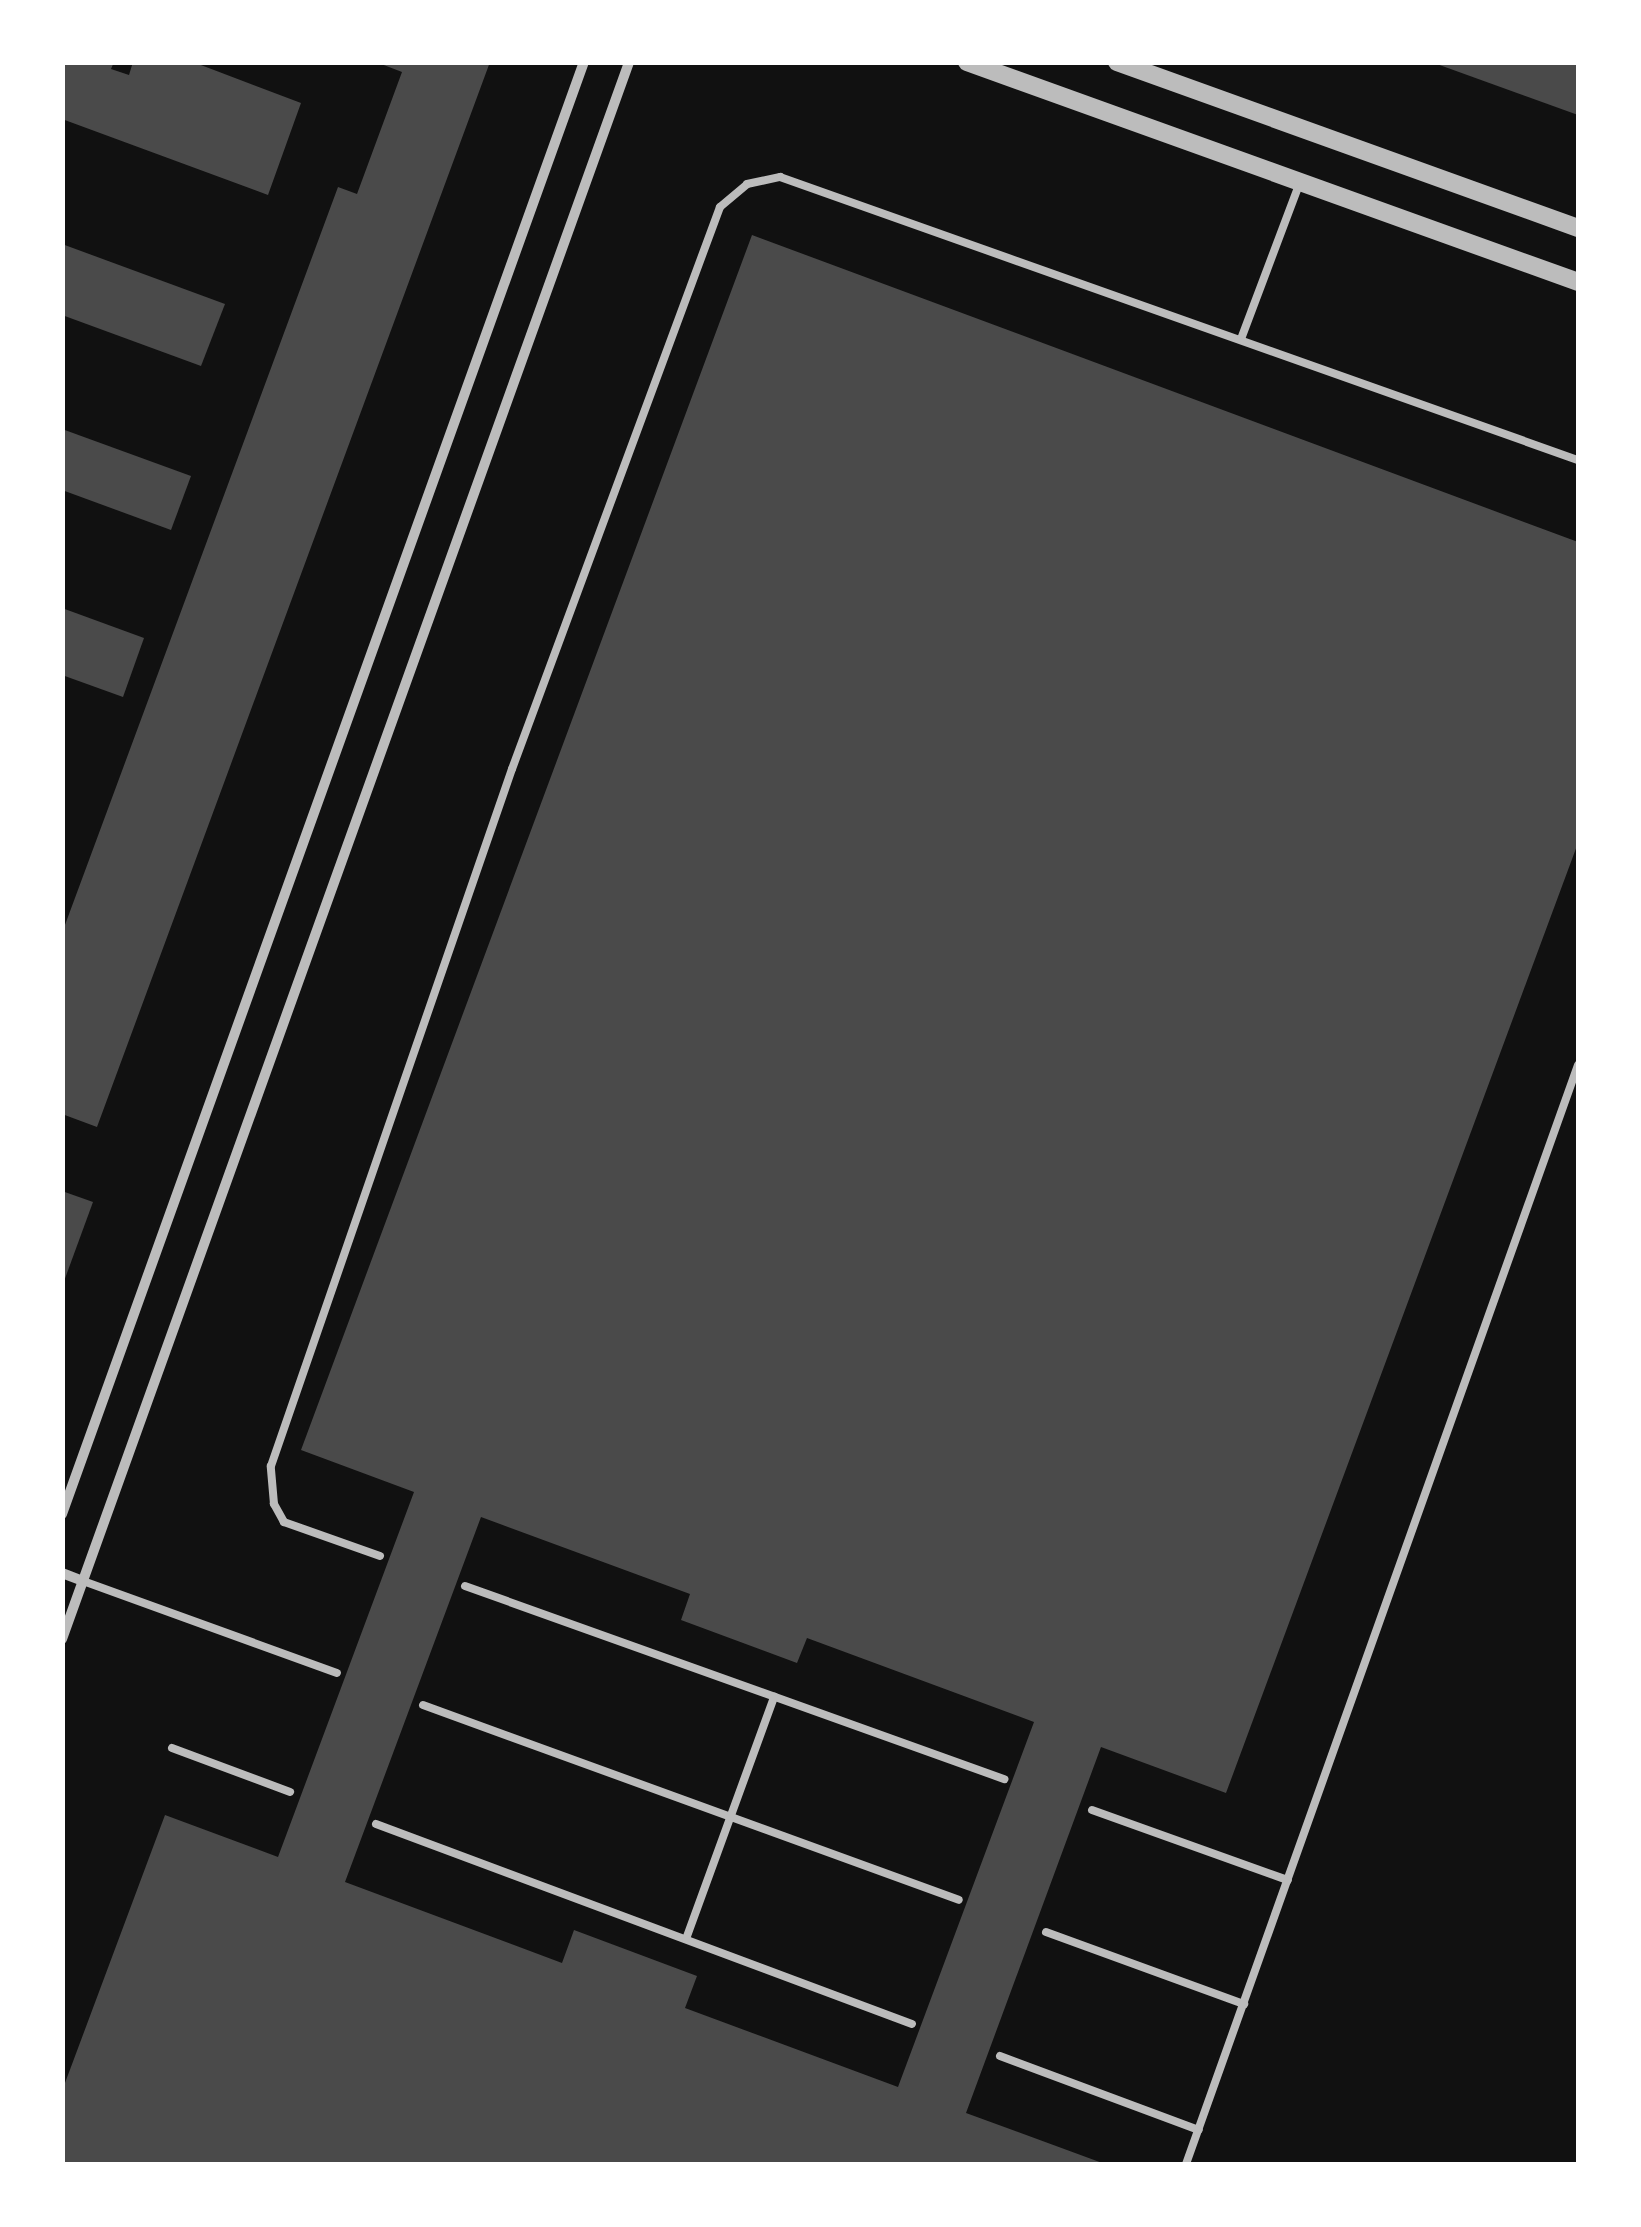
<!DOCTYPE html>
<html>
<head>
<meta charset="utf-8">
<style>
	body { margin:0 }
	#map { position:relative; width:1641px; height:2227px; overflow:hidden; background:#111; font-family:"Archivo Narrow",sans-serif }
	div>[style] { position:absolute }
	.building>* { inset:0; background:#4a4a4a }
	.service>* { height:8px; margin:-4px; padding:0 4px; transform-origin:4px; border-radius:4px; background:#bcbcbc }
	.minor>* { height:10px; margin:-5px; padding:0 5px; transform-origin:5px; border-radius:5px; background:#bcbcbc }
	.tertiary>* { height:18px; margin:-9px; padding:0 9px; transform-origin:9px; border-radius:9px; background:#bcbcbc }
	span { translate:-50% -50%; white-space:nowrap; text-align:center; line-height:1.15; -webkit-text-stroke:9px #fff; paint-order:stroke }
	.frame { position:absolute; inset:0; border:65px solid #fff; pointer-events:none }
</style>
</head>
<body>
<div id="map">
	<div class="building">
		<i style="clip-path:polygon(62px 62px,114px 62px,111px 69px,129px 75px,133px 62px,193px 62px,301px 103px,268px 195px,62px 119px)"></i>
		<i style="clip-path:polygon(376px 62px,490px 62px,97px 1127px,62px 1114px,62px 933px,338px 187px,357px 194px,402px 72px)"></i>
		<i style="clip-path:polygon(1434px 62px,1578px 62px,1578px 115px,1434px 63px)"></i>
		<i style="clip-path:polygon(evenodd,752px 235px,1578px 542px,1578px 843px,1226px 1793px,1101px 1747px,966px 2113px,1105px 2164px,62px 2164px,62px 2091px,165px 1815px,278px 1857px,414px 1492px,301px 1450px,752px 235px,481px 1517px,690px 1594px,681px 1620px,797px 1663px,807px 1638px,1034px 1722px,898px 2087px,685px 2008px,697px 1976px,574px 1930px,562px 1963px,345px 1882px,481px 1517px)"></i>
		<i style="clip-path:polygon(62px 244px,225px 304px,201px 366px,62px 315px)"></i>
		<i style="clip-path:polygon(62px 429px,191px 476px,171px 530px,62px 490px)"></i>
		<i style="clip-path:polygon(62px 608px,144px 638px,123px 697px,62px 675px)"></i>
		<i style="clip-path:polygon(62px 1191px,93px 1202px,63px 1284px,62px 1284px)"></i>
	</div>
	<div class="service">
		<i style="left:1241px;top:339px;width:165px;rotate:-69.4deg"></i>
		<i style="left:380px;top:1556px;width:102px;rotate:-160.5deg"></i>
		<i style="left:284px;top:1522px;width:21px;rotate:-119deg"></i>
		<i style="left:274px;top:1504px;width:38px;rotate:-95deg"></i>
		<i style="left:271px;top:1466px;width:737px;rotate:-70.93deg"></i>
		<i style="left:512px;top:769px;width:599px;rotate:-69.69deg"></i>
		<i style="left:720px;top:207px;width:35px;rotate:-40deg"></i>
		<i style="left:747px;top:184px;width:34px;rotate:-12deg"></i>
		<i style="left:780px;top:177px;width:847px;rotate:19.53deg"></i>
		<i style="left:83px;top:1581px;width:270px;rotate:19.9deg"></i>
		<i style="left:465px;top:1586px;width:573px;rotate:19.7deg"></i>
		<i style="left:423px;top:1705px;width:570px;rotate:19.99deg"></i>
		<i style="left:172px;top:1748px;width:126px;rotate:20.4deg"></i>
		<i style="left:1092px;top:1810px;width:208px;rotate:19.7deg"></i>
		<i style="left:376px;top:1824px;width:572px;rotate:20.46deg"></i>
		<i style="left:1046px;top:1932px;width:211px;rotate:20deg"></i>
		<i style="left:686px;top:1939px;width:258px;rotate:-70deg"></i>
		<i style="left:1000px;top:2056px;width:212px;rotate:20.4deg"></i>
		<i style="left:1186px;top:2164px;width:1167px;rotate:-70.37deg"></i>
	</div>
	<div class="minor">
		<i style="left:62px;top:1514px;width:1543px;rotate:-70.23deg"></i>
		<i style="left:62px;top:1573px;width:22px;rotate:21deg"></i>
		<i style="left:62px;top:1639px;width:1676px;rotate:-70.22deg"></i>
	</div>
	<div class="tertiary">
		<i style="left:967px;top:62px;width:649px;rotate:19.8deg"></i>
		<i style="left:1117px;top:62px;width:490px;rotate:19.8deg"></i>
	</div>
	<div class="frame"></div>
</div>
</body>
</html>
